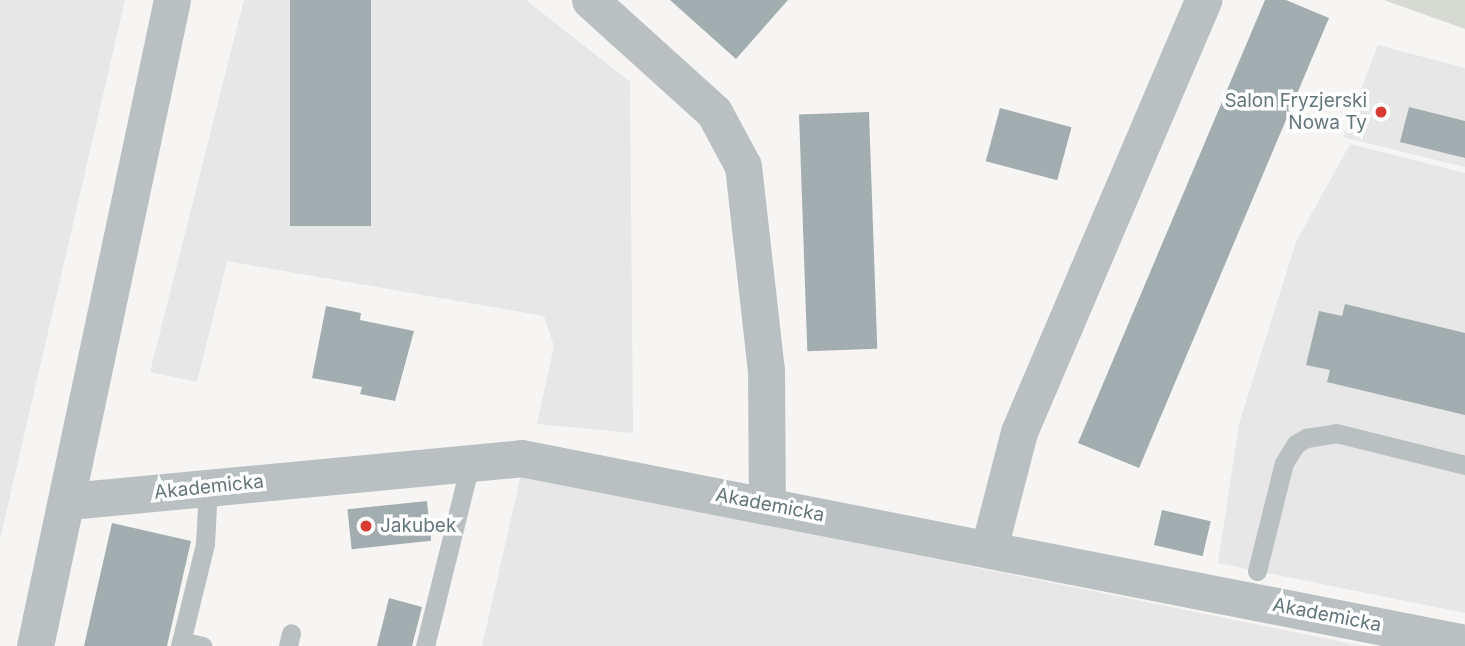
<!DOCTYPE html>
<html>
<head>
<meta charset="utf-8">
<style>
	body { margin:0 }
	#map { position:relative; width:1465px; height:646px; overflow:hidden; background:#f6f5f3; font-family:Inter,sans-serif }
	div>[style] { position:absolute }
	.built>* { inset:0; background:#e6e7e6 }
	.green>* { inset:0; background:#d6dad2 }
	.building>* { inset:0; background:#a2adb0; transform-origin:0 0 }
	.lane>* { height:19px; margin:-9.5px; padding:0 9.5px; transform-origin:9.5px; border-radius:9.5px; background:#bac0c2 }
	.street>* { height:37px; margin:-18.5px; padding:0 18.5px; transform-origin:18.5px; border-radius:18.5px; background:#bac0c2 }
	.dots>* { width:19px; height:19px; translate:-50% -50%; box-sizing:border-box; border:4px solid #fff; border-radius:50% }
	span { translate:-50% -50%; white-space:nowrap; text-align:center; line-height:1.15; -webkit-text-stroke:7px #fff; paint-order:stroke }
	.poi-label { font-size:19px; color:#63767c }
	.right { translate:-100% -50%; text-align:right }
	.left { translate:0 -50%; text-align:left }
	.street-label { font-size:19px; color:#63767c }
</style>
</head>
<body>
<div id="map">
	<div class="built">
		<i style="clip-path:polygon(0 0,125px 0,0 539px)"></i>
		<i style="clip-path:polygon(244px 0,526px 0,630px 82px,633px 433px,537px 424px,554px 346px,544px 316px,227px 261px,197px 382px,150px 372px)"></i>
		<i style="clip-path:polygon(1378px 45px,1465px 68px,1465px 167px,1343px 137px)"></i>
		<i style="clip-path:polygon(1350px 144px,1465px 173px,1465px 613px,1218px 563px,1239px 424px,1296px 242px)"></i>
		<i style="clip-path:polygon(521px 475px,1363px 646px,482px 646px)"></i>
	</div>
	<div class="green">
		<i style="clip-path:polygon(1384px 0,1465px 0,1465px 29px)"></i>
	</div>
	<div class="building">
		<i style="left:290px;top:0;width:81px;height:226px"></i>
		<i style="clip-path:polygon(670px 0,788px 0,736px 59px)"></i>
		<i style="clip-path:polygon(1265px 0,1286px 0,1329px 18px,1139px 468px,1078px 443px)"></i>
		<i style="clip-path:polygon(1409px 107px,1465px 121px,1465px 158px,1400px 142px)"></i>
		<i style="left:1000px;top:108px;width:74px;height:55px;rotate:15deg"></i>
		<i style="left:869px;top:112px;width:237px;height:70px;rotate:88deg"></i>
		<i style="clip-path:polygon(1345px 304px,1465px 333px,1465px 415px,1327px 382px,1330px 370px,1306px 365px,1319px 311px,1342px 316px)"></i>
		<i style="clip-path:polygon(326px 306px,361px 313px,360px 320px,414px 331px,395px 401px,360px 394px,362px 387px,312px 378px)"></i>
		<i style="left:427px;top:501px;width:40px;height:80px;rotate:84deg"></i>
		<i style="left:1162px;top:510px;width:50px;height:36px;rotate:13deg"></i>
		<i style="clip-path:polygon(112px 523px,191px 541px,167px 646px,84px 646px)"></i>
		<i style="clip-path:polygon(389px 598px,422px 607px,412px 646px,377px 646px)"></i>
	</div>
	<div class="lane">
		<i style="left:1257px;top:571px;width:111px;rotate:-76deg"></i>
		<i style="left:1284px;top:463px;width:22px;rotate:-58deg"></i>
		<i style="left:1296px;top:444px;width:12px;rotate:-31deg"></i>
		<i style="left:1306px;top:438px;width:30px;rotate:-9deg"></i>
		<i style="left:1336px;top:433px;width:133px;rotate:13.9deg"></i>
		<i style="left:181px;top:641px;width:22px;rotate:13deg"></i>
		<i style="left:180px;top:646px;width:105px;rotate:-76.2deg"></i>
		<i style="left:205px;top:544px;width:57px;rotate:-87deg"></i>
		<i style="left:288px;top:646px;width:13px;rotate:-77deg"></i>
		<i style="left:425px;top:646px;width:192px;rotate:-76.1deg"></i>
	</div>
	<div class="street">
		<i style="left:590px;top:0;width:167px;rotate:42.1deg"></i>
		<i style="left:714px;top:112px;width:61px;rotate:61.8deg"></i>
		<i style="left:743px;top:166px;width:205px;rotate:83.6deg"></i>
		<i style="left:766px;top:370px;width:135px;rotate:89.6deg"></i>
		<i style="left:69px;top:501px;width:454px;rotate:-5.4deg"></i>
		<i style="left:521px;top:458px;width:962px;rotate:11.09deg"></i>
		<i style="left:989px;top:548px;width:120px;rotate:-75.5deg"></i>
		<i style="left:1019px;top:432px;width:470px;rotate:-66.9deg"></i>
		<i style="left:35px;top:646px;width:660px;rotate:-78.03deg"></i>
	</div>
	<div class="dots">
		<i style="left:1381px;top:112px;background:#d73a31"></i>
		<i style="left:366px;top:526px;background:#d73a31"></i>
	</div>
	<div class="poi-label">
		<span class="right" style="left:1367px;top:112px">Salon Fryzjerski<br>Nowa Ty</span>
		<span class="left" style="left:380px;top:526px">Jakubek</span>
	</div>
	<div class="street-label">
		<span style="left:209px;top:487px;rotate:-6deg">Akademicka</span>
		<span style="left:770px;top:505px;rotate:11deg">Akademicka</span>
		<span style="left:1327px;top:615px;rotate:11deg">Akademicka</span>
	</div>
</div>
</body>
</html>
